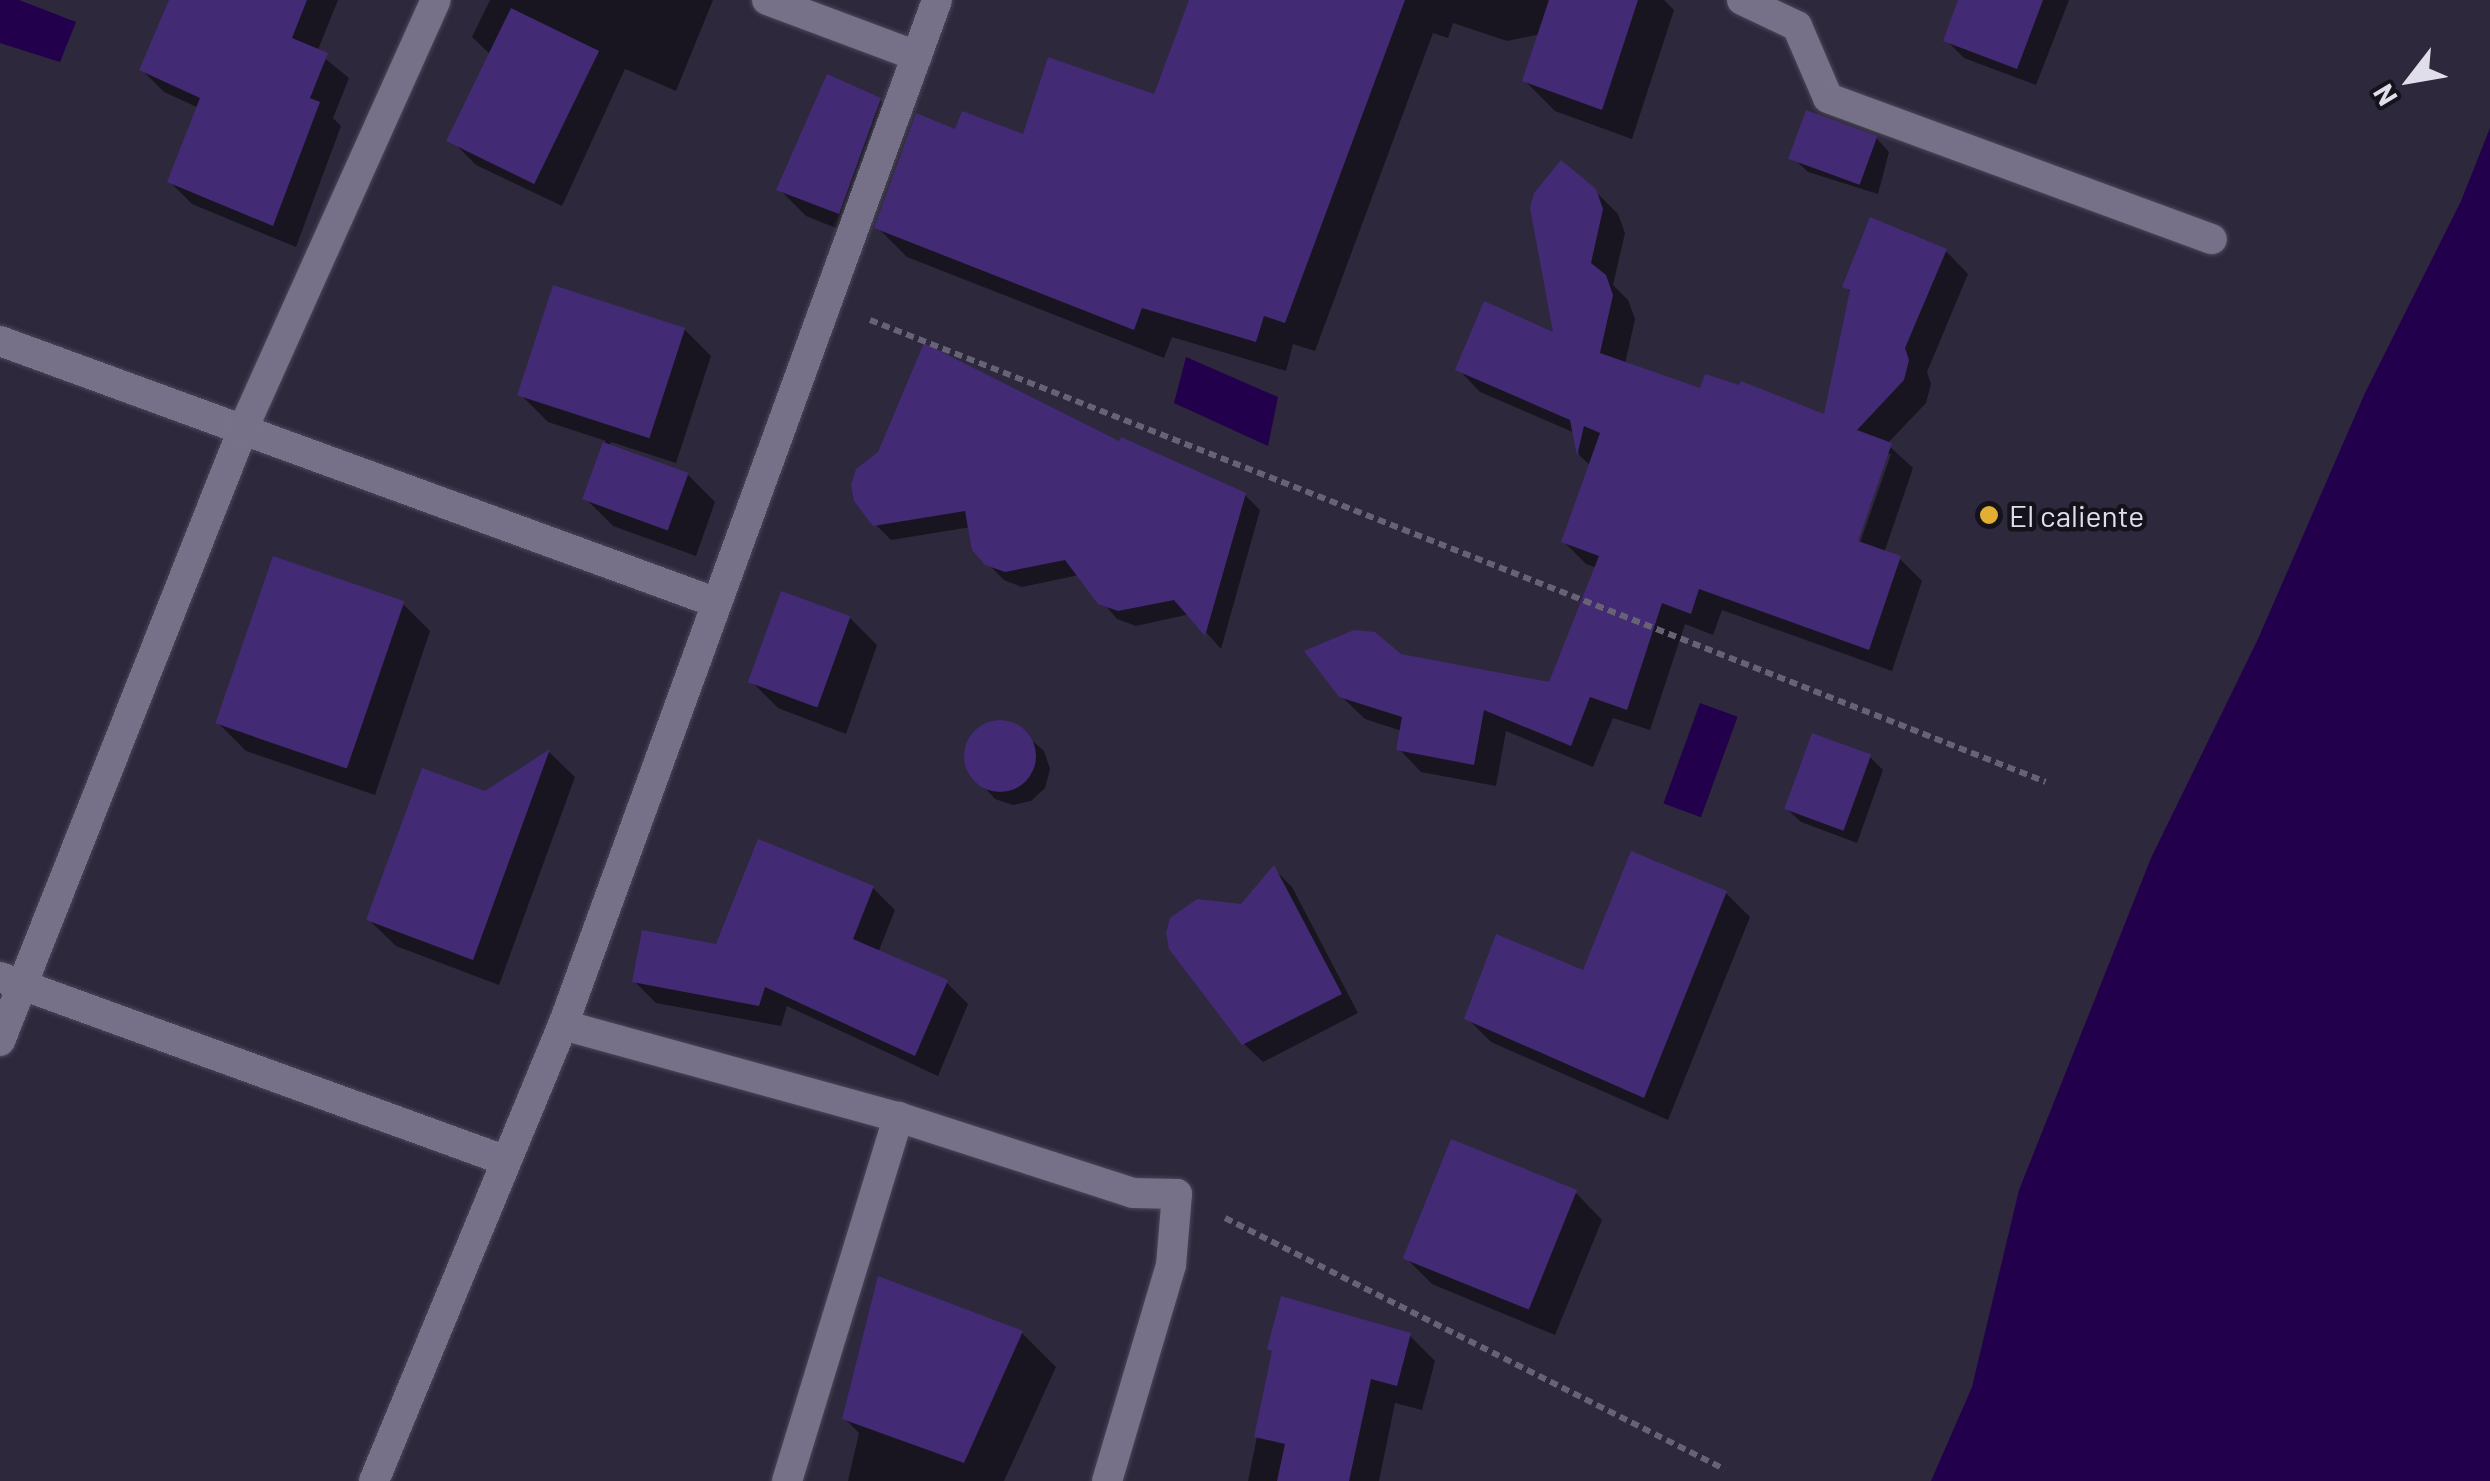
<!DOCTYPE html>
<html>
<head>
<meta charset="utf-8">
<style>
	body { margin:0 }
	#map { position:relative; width:2490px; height:1481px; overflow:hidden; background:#2d283c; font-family:Barlow,sans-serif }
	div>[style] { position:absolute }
	.water>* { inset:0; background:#22004c; transform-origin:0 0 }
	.shadow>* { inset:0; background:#0007 }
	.building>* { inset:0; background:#432a75; transform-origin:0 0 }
	.round { border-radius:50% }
	.path>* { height:6px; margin-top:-3px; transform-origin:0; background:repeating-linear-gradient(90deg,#676375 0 8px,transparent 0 13px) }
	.roads { filter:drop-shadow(0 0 2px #4a4657) drop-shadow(0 0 2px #4a4657) }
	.street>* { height:30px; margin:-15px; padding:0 15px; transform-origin:15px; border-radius:15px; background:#767188 }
	.dots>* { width:28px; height:28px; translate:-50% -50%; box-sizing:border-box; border:5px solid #14131b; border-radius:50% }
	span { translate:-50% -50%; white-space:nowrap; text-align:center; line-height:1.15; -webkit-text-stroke:9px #14131b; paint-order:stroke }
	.poi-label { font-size:30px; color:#e0deeb }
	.left { translate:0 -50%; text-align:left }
	.north { position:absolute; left:2360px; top:30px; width:100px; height:100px; -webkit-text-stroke:8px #14131b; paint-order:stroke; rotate:239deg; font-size:28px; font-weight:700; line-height:40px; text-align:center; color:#e0deeb }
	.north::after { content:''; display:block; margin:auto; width:35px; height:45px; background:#e0deeb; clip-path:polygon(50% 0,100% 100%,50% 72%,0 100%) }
</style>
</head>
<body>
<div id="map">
	<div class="water">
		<i style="clip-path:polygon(0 0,19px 0,76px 22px,60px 62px,0 43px)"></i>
		<i style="clip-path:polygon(2490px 128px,2490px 1481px,1931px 1481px,1972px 1387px,2019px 1190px,2151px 858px,2258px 639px,2365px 393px,2461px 201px)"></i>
		<i style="clip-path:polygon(1186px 357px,1278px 397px,1268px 446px,1174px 403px)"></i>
		<i style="left:1700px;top:703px;width:40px;height:107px;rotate:20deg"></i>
	</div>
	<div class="shadow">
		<i style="clip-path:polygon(172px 0,338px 0,317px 52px,349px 78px,333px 118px,341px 126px,296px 247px,192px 204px,170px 182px,199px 108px,164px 92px,142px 70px)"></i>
		<i style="clip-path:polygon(490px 0,713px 0,676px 91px,625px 69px,562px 206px,476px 165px,452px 141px,492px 56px,472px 37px)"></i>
		<i style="clip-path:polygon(1332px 0,1664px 0,1674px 10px,1632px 139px,1555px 111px,1525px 81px,1541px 34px,1507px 41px,1453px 23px,1448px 38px,1433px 33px,1315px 351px,1293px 344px,1286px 371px,1172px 337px,1164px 358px,907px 257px,877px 227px,957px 133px,1025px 137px,1156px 97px)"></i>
		<i style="clip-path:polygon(1961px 0,2069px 0,2036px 85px,1964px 58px,1946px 40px)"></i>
		<i style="clip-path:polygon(880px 100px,907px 127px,866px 240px,806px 216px,779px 189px)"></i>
		<i style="clip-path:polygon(1876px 138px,1889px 152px,1878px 194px,1808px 172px,1794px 159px)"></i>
		<i style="clip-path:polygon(evenodd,1595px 191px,1618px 214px,1625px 233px,1613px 285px,1628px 300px,1635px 319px,1625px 364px,1702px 391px,1826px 418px,1852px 294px,1845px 286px,1946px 251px,1968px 274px,1927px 372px,1931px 384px,1926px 403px,1887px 444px,1913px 468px,1884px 553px,1900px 559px,1922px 581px,1892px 671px,1722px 610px,1713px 635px,1685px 624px,1650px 730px,1613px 718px,1593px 767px,1506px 731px,1496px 786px,1421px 772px,1399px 749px,1402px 731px,1365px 719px,1341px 696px,1400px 657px,1551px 685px,1597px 568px,1586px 564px,1564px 542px,1591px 466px,1579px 455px,1575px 433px,1480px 392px,1458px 369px,1557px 336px,1595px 191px,1886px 454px,1891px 454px,1856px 554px,1851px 552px,1886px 454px)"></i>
		<i style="clip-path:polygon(684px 329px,711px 356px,676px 463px,611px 442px,609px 446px,688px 475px,715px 502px,696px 556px,613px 526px,586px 499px,606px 441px,548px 422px,521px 395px)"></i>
		<i style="clip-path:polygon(1121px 445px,1245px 495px,1260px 510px,1221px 649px,1190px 614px,1136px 626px,1117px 619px,1079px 575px,1022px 587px,1004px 580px,987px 563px,971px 527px,891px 540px,875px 524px)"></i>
		<i style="clip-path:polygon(403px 604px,430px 631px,375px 795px,246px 751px,219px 724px)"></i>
		<i style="clip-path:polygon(850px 618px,877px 645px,846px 734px,778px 708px,751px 681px)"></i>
		<i style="clip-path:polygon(993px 721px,1013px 724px,1044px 751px,1050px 769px,1045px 788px,1031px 801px,1013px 805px,995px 799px,968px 769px,965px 754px,980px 727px)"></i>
		<i style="clip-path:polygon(549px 752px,575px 777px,499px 985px,396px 946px,369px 920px,485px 794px)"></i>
		<i style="clip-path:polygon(1870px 757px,1883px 770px,1857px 843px,1801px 822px,1787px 809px)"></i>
		<i style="clip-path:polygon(1274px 869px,1292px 887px,1358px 1013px,1263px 1062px,1244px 1044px,1172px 919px,1197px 902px,1242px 907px)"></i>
		<i style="clip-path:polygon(873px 888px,895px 910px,878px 953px,946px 982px,968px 1004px,938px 1076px,787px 1006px,781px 1026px,656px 1003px,634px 981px)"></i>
		<i style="clip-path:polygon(1726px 893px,1750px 917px,1668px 1120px,1491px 1042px,1467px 1018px,1584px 973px)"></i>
		<i style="clip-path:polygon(1576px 1193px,1602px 1220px,1555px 1335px,1432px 1284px,1405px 1257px)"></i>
		<i style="clip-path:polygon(1022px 1333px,1056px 1367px,1004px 1481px,848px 1481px,859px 1433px,845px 1419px)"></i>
		<i style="clip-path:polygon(1409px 1335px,1435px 1361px,1422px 1410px,1395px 1403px,1379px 1481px,1248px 1481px,1274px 1353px,1270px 1349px)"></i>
	</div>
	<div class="building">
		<i style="clip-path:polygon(169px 0,307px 0,292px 38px,328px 53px,310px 98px,320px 102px,273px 226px,167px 182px,200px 98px,139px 70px)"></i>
		<i style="clip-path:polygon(1189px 0,1405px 0,1285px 323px,1264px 316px,1256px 342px,1142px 308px,1134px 330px,874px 228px,916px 113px,955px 129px,962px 111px,1023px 134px,1048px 57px,1154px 94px)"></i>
		<i style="clip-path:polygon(1549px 0,1638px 0,1602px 110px,1522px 81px)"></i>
		<i style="clip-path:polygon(1958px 0,2043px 0,2017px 69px,1943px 41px)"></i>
		<i style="left:511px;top:8px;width:98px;height:148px;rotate:26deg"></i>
		<i style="clip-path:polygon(827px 74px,881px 98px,839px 214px,776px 190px)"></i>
		<i style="left:1806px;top:110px;width:76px;height:52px;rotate:20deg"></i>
		<i style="clip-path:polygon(1561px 160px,1596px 189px,1603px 209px,1591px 263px,1606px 275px,1613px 295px,1600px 353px,1700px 388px,1705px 374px,1739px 385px,1741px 381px,1824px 414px,1850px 290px,1842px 287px,1870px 217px,1947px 249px,1905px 348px,1909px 360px,1904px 380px,1857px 430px,1892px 443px,1858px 541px,1901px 556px,1869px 650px,1699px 589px,1691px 614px,1662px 603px,1627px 710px,1590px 697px,1571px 746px,1484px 710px,1474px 765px,1396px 750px,1402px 717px,1339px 697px,1304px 651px,1354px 630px,1375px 632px,1401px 654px,1549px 682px,1599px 556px,1561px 542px,1600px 433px,1584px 426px,1577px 456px,1570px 420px,1455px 370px,1484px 301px,1553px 332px,1530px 208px,1534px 193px)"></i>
		<i style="left:553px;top:285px;width:139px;height:116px;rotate:18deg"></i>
		<i style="clip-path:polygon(924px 343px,1119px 441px,1121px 437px,1246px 493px,1205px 636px,1174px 600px,1118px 611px,1098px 604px,1065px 560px,1005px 572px,985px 565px,972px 550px,965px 511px,873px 526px,854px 501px,851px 485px,856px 469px,878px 452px)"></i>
		<i style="left:603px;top:442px;width:91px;height:61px;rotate:20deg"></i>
		<i style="left:273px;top:556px;width:139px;height:177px;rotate:19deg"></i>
		<i style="left:781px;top:591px;width:74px;height:97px;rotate:20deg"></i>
		<i class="round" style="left:964px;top:720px;width:72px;height:72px"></i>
		<i style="left:1812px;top:733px;width:63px;height:81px;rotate:20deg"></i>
		<i style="clip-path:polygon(550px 749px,473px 960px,366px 920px,422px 768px,485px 791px)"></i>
		<i style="clip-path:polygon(758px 839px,874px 886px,853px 939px,948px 980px,915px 1056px,765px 987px,759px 1006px,632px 982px,642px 930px,716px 944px)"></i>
		<i style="clip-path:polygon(1631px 851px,1727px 891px,1644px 1098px,1464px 1019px,1496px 934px,1583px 970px)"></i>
		<i style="clip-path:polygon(1274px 865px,1342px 994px,1242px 1045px,1169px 949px,1166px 933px,1170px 918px,1197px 899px,1241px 904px)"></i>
		<i style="left:1451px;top:1139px;width:136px;height:129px;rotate:22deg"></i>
		<i style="clip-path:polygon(878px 1276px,1023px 1331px,964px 1463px,842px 1419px)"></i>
		<i style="clip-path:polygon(1281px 1296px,1411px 1333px,1397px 1386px,1371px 1379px,1349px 1481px,1277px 1481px,1285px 1444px,1254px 1437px,1272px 1351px,1267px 1349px)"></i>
	</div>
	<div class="path">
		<i style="left:870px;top:320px;width:1263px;rotate:21.45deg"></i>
		<i style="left:1225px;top:1218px;width:559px;rotate:26.7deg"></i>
	</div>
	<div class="roads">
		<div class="street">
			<i style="left:767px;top:0;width:160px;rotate:20.5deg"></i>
			<i style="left:1742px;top:0;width:61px;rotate:25.3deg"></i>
			<i style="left:1797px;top:26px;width:78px;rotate:66.7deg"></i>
			<i style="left:1828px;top:98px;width:409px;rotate:20.2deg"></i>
			<i style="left:0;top:341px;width:763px;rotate:20.07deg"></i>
			<i style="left:0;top:977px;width:536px;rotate:19.96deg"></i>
			<i style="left:563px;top:1025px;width:347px;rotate:15.4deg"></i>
			<i style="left:898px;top:1117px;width:247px;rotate:17.9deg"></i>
			<i style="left:1133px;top:1193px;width:44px;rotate:1.3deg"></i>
			<i style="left:1177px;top:1194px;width:71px;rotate:94.8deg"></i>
			<i style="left:1171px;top:1265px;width:225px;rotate:106.5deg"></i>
			<i style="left:0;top:1041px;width:658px;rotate:-68.34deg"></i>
			<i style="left:243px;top:429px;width:470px;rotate:-65.8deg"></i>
			<i style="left:374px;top:1481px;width:494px;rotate:-67.5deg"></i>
			<i style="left:563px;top:1025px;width:1091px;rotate:-69.95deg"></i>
			<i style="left:787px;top:1481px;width:381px;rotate:-73deg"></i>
		</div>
	</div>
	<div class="dots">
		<i style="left:1989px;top:515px;background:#e2af34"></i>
	</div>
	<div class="poi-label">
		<span class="left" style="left:2009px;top:515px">El caliente</span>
	</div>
	<div class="north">N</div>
</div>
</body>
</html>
